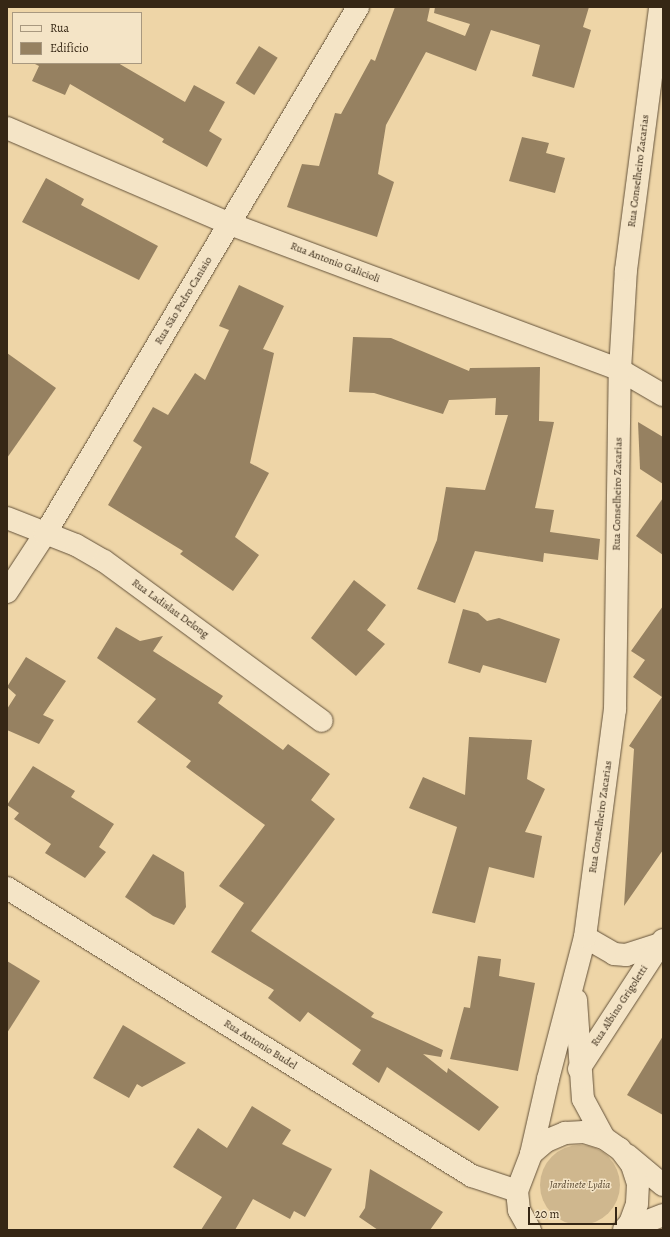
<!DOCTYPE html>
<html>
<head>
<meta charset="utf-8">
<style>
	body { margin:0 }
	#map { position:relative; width:670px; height:1237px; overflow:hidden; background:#eed5a7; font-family:Alegreya,serif }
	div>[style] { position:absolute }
	.green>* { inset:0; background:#cfb78e }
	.round { border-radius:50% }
	.building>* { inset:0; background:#968161; transform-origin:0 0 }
	.roads { filter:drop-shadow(0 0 1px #64523a) drop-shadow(0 0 1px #64523a) }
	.street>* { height:22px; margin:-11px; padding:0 11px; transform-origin:11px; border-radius:11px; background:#f4e4c6 }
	span { translate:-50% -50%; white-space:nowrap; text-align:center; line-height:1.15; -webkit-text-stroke:3px #f4e4c6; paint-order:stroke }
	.street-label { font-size:11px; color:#362715 }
	.park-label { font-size:11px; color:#5c4b33; font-style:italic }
	.frame { position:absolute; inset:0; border:8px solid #362715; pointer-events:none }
	.legend { position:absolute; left:12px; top:12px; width:130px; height:52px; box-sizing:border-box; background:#f4e4c6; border:1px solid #a8987f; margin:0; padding:5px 7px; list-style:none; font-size:12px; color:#362715 }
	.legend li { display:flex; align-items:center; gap:8px; height:20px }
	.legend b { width:20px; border:1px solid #a8987f }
	.scale { position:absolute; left:528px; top:1207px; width:89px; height:18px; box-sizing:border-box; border:2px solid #362715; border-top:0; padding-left:5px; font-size:12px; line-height:14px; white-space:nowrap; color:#362715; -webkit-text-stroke:3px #f4e4c6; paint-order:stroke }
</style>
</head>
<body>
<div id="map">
	<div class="green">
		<i class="round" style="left:540px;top:1145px;width:80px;height:80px"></i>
	</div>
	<div class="building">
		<i style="clip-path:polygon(395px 7px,430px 7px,427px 21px,465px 36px,470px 24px,434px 13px,435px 7px,589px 7px,583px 27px,591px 30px,574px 88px,532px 76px,540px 45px,491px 30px,476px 71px,426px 52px,386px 125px,378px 174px,394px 182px,377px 237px,287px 207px,302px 164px,319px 166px,335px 113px,341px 114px,371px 59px,375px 61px)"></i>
		<i style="left:259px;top:46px;width:22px;height:44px;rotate:32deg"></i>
		<i style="clip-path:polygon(33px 63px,118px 63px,185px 102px,194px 85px,225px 102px,209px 131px,222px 139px,207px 167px,162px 142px,164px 139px,70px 84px,65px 95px,32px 81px,39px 66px)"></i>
		<i style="clip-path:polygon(522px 137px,549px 143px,546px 153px,565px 158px,555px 193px,509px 181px)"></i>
		<i style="clip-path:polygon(46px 178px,84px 199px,81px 205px,158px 246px,139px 280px,22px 222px)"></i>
		<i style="clip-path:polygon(239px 285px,284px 306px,263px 349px,274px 353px,250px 463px,269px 473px,235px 537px,259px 555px,233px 591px,180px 554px,183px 551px,108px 505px,142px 447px,133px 441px,153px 407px,168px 415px,195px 373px,205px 380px,229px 330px,219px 326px)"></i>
		<i style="clip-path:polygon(353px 337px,391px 338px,469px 371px,470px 368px,540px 367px,539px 421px,554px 422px,535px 508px,554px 510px,550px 532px,600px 539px,598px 560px,544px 553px,543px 562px,475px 551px,455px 603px,417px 589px,437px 540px,446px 487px,485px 490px,508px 415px,495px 415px,496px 398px,449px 400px,443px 414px,374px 393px,349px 392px)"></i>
		<i style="clip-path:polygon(7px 353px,56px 388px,7px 458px)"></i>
		<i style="clip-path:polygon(638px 422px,663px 437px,663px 484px,640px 469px)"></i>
		<i style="clip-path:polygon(663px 498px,663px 555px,636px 536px)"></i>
		<i style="clip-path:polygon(354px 580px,386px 605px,367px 630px,385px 644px,356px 676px,311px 638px)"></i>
		<i style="clip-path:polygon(663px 606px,663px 850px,624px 906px,634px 749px,629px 746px,662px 697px,633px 677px,645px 660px,631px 651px)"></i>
		<i style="clip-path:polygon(463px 609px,478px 613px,487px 621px,499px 618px,560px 639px,546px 683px,483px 665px,480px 673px,448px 663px)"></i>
		<i style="clip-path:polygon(116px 627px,140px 641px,163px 636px,153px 651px,223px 696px,218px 703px,283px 750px,288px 744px,330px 774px,311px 800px,335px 819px,251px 931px,374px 1013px,371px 1017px,443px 1050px,441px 1057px,423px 1054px,447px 1073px,448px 1068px,499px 1107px,479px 1131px,387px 1067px,379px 1083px,352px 1064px,361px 1050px,308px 1012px,300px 1022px,268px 998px,274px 990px,211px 952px,244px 903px,219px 886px,265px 825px,186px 767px,191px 761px,137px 722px,156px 699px,97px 658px)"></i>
		<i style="clip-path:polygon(26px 657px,66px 681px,43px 715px,54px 720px,39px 744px,7px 730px,7px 709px,16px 695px,7px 687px)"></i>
		<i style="clip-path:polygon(469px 737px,532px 740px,527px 779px,545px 789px,525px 832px,542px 836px,534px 878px,489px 867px,475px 923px,432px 913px,457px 827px,409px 808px,423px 777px,465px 795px)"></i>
		<i style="clip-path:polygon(33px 766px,75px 791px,71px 797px,114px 824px,99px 847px,106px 852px,85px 878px,45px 853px,51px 844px,14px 819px,19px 813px,7px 805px)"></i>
		<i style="clip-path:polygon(153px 854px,184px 872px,186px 907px,174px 925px,153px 916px,125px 897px)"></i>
		<i style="clip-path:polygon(478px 956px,501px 959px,499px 976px,535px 983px,518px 1071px,450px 1059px,464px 1007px,470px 1008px)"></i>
		<i style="clip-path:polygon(7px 961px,40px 981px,7px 1033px)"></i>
		<i style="clip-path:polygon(123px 1025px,186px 1063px,142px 1087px,137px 1084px,129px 1098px,93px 1078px)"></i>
		<i style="clip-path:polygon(663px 1036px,663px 1115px,627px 1095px)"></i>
		<i style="clip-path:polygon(252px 1106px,291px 1130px,282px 1144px,332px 1169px,305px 1217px,294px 1211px,290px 1219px,253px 1199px,235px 1230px,201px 1230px,222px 1197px,173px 1167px,198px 1128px,227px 1148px)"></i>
		<i style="clip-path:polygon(370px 1169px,443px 1212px,430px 1230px,378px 1230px,359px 1217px,365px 1208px)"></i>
	</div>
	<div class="roads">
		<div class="street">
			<i style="left:7px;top:128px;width:243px;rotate:23.3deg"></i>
			<i style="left:230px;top:224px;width:416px;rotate:20.5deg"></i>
			<i style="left:620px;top:370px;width:50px;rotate:30.2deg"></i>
			<i style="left:7px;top:518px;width:74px;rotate:21.4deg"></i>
			<i style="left:76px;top:545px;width:32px;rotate:30deg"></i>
			<i style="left:104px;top:561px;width:270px;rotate:36.3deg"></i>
			<i style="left:7px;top:592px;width:69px;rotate:-56.8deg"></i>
			<i style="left:45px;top:534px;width:613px;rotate:-59.29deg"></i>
			<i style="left:7px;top:888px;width:547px;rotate:31.77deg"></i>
			<i style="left:472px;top:1176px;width:47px;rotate:18.4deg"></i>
			<i style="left:585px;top:937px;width:34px;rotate:30deg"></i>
			<i style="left:614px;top:954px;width:12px;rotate:5deg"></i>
			<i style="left:626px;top:955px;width:36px;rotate:-18deg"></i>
			<i style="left:576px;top:1000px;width:99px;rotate:86deg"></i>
			<i style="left:583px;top:1099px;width:44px;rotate:61.7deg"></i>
			<i style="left:579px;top:1069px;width:154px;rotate:-56.9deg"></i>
			<i style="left:531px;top:1154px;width:77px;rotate:-77.2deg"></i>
			<i style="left:548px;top:1079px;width:147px;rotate:-75.4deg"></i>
			<i style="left:585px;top:937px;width:229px;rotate:-82.5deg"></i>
			<i style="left:615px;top:710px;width:340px;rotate:-89.2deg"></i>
			<i style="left:620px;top:370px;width:100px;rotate:-86.6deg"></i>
			<i style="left:626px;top:270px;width:265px;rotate:-82.6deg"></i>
			<i style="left:627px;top:1155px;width:47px;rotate:39.8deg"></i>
			<i style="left:530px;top:1230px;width:23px;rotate:-119deg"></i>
			<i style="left:519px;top:1210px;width:19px;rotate:-96deg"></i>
			<i style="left:517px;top:1191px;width:40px;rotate:-69deg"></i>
			<i style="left:531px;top:1154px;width:20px;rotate:-41deg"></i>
			<i style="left:546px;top:1141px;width:21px;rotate:-23deg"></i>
			<i style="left:565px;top:1133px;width:19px;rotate:-3deg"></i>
			<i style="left:584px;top:1132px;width:21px;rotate:17deg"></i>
			<i style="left:604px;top:1138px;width:19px;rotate:35deg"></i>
			<i style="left:620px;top:1149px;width:20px;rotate:53deg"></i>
			<i style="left:632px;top:1165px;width:20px;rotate:72deg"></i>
			<i style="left:638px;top:1184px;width:20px;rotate:93deg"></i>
			<i style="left:637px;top:1204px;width:20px;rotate:110deg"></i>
			<i style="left:630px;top:1223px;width:9px;rotate:131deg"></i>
			<i style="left:625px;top:1230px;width:41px;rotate:-21.5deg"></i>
		</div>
	</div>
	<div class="street-label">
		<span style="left:639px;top:171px;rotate:-83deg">Rua Conselheiro Zacarias</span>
		<span style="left:335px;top:263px;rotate:21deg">Rua Antonio Galicioli</span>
		<span style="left:184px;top:301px;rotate:-59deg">Rua São Pedro Canisio</span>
		<span style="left:618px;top:494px;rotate:-89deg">Rua Conselheiro Zacarias</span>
		<span style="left:170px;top:609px;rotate:36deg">Rua Ladislau Delong</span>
		<span style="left:601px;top:817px;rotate:-82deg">Rua Conselheiro Zacarias</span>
		<span style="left:620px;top:1006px;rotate:-57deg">Rua Albino Grigoletti</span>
		<span style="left:260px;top:1045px;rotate:32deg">Rua Antonio Budel</span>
	</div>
	<div class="park-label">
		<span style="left:580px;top:1185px">Jardinete Lydia</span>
	</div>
	<div class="frame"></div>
	<ul class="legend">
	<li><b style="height:5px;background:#f4e4c6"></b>Rua</li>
	<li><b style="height:11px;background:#968161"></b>Edifício</li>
	</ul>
	<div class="scale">20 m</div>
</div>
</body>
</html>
